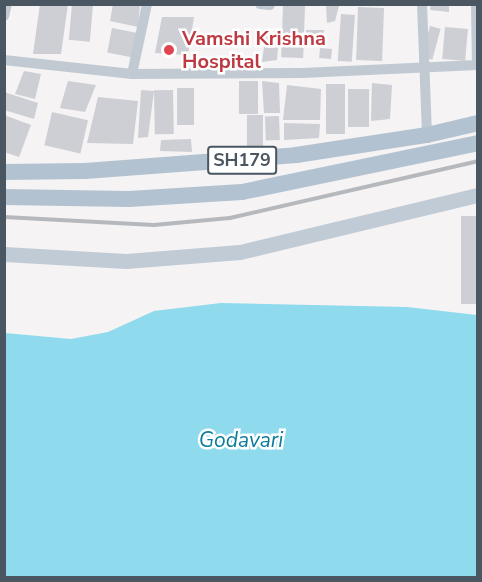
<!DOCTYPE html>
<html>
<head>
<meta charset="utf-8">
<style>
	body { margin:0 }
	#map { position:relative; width:482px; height:582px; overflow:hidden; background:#f5f3f3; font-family:"Nunito Sans",sans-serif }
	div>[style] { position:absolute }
	.water>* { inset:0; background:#90daee }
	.building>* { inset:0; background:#cdcfd5; transform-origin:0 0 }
	.minor>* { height:10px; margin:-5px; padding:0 5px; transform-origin:5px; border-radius:5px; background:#c1cad2 }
	.secondary>* { height:15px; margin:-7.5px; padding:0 7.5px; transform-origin:7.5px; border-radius:7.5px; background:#c1cbd6 }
	.primary>* { height:16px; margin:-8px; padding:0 8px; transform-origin:8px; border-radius:8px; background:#b3c2d1 }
	.rail>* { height:4px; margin:-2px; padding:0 2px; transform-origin:2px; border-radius:2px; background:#b5b8bd }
	.dots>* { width:16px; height:16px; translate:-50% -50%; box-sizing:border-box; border:3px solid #fff; border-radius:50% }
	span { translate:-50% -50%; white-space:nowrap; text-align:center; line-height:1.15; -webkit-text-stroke:5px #fff; paint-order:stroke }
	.shield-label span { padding:2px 4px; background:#fff; border:2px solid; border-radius:4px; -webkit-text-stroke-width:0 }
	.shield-label { font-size:18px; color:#4a5661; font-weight:700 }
	.health-label { font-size:20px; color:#be3a42; font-weight:700 }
	.left { translate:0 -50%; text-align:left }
	.water-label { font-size:21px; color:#0c7c9b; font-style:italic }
	.frame { position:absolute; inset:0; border:6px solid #4a5661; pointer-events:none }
</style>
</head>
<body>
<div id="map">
	<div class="water">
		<i style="clip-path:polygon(221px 303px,407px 307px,477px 315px,477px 577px,5px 577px,5px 333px,71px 339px,108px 332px,154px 311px)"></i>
	</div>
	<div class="building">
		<i style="clip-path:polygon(40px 4px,68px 4px,61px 54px,33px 54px)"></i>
		<i style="left:72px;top:4px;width:21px;height:36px;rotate:5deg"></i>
		<i style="clip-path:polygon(113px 4px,140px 4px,138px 27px,110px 21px)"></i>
		<i style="clip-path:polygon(431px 4px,449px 4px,449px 12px,430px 10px)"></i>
		<i style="left:305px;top:6px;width:52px;height:22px;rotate:92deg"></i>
		<i style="clip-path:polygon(326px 6px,339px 6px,335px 21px,327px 23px)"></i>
		<i style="left:358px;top:7px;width:26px;height:53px;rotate:2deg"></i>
		<i style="left:341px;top:14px;width:14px;height:47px;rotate:4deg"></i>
		<i style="clip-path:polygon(162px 17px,194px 17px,188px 55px,155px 53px)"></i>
		<i style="left:430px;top:26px;width:11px;height:32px;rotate:15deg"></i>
		<i style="left:445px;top:27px;width:23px;height:32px;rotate:5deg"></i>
		<i style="left:112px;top:28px;width:26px;height:25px;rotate:11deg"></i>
		<i style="clip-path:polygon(306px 30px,324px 30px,323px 38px,307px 37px)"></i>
		<i style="clip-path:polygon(266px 33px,279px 35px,277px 60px,262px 62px)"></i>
		<i style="left:320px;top:48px;width:12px;height:10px;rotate:5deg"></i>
		<i style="clip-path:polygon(24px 71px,41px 74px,35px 99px,15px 94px)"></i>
		<i style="clip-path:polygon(68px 81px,96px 85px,85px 112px,60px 108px)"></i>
		<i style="left:239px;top:81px;width:19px;height:33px"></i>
		<i style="clip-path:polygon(262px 81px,279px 83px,280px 113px,264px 113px)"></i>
		<i style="clip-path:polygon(372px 83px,392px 85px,390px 119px,371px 121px)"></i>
		<i style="left:326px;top:84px;width:19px;height:50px"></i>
		<i style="clip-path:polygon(287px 85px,321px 89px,320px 120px,283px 120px)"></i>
		<i style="left:177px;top:88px;width:17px;height:37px"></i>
		<i style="left:348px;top:89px;width:21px;height:38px"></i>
		<i style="clip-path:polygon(141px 90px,154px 91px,148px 137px,138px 138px)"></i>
		<i style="left:173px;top:90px;width:44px;height:19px;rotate:89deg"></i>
		<i style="clip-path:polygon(4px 92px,38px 103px,34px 119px,4px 110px)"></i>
		<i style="clip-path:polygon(98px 97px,138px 101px,133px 144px,87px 143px)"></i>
		<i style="left:52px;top:112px;width:37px;height:34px;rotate:13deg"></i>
		<i style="clip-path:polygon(4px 115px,31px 125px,19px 157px,4px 152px)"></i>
		<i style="left:247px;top:115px;width:16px;height:31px"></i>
		<i style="left:279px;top:116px;width:24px;height:14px;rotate:88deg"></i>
		<i style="clip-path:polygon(284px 123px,320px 124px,319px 138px,284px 140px)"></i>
		<i style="clip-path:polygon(191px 139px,192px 152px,160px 151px,161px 140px)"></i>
		<i style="left:478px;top:216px;width:88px;height:17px;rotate:90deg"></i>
	</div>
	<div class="minor">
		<i style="left:260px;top:4px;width:10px;rotate:6deg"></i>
		<i style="left:422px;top:4px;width:131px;rotate:87.8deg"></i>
		<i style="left:476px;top:4px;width:61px;rotate:89.1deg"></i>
		<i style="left:4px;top:16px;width:12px;rotate:-76deg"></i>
		<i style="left:4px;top:60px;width:129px;rotate:6.2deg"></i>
		<i style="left:132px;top:74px;width:170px;rotate:-0.3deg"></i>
		<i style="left:302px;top:73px;width:176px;rotate:-2.6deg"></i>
		<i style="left:132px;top:74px;width:72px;rotate:-77.9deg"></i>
	</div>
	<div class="secondary">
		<i style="left:4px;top:254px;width:122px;rotate:3.3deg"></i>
		<i style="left:126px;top:261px;width:114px;rotate:-4.5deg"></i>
		<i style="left:240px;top:252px;width:245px;rotate:-13.5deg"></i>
	</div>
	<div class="primary">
		<i style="left:4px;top:172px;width:81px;rotate:-0.7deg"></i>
		<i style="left:85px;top:171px;width:212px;rotate:-4.3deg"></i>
		<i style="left:296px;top:155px;width:133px;rotate:-8.7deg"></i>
		<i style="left:427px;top:135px;width:52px;rotate:-13.2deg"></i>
		<i style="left:4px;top:197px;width:125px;rotate:0.9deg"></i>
		<i style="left:129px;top:199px;width:113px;rotate:-3.5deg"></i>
		<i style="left:242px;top:192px;width:241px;rotate:-11.7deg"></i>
	</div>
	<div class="rail">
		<i style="left:4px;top:217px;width:150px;rotate:3.1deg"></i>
		<i style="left:154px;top:225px;width:76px;rotate:-5.3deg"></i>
		<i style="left:230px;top:218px;width:254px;rotate:-12.9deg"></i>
	</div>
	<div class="dots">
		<i style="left:169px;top:50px;background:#e0444e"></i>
	</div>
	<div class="shield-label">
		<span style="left:242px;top:160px">SH179</span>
	</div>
	<div class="health-label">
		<span class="left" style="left:182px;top:50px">Vamshi Krishna<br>Hospital</span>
	</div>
	<div class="water-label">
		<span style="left:241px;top:440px">Godavari</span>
	</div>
	<div class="frame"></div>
</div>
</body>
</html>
